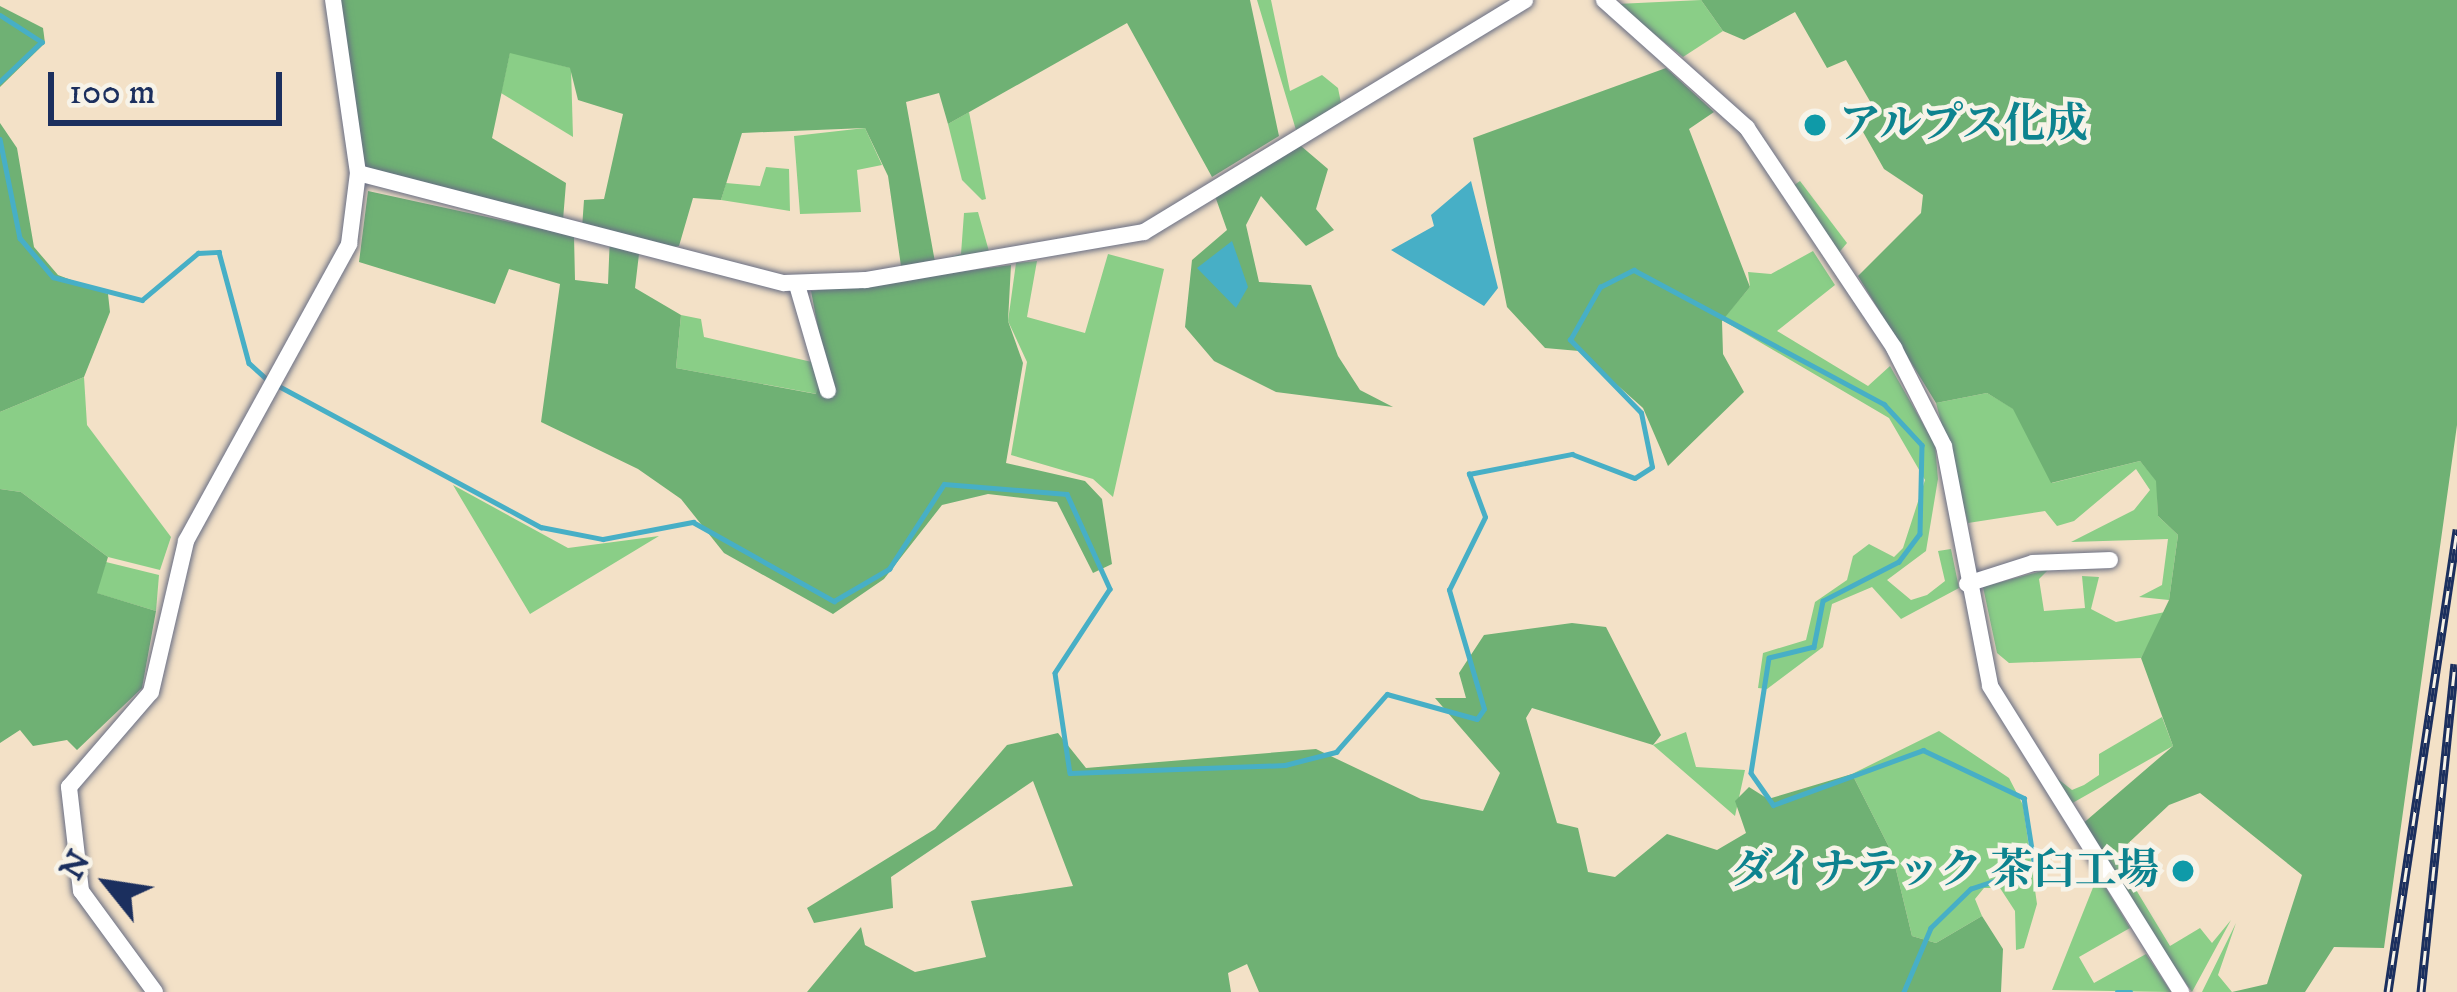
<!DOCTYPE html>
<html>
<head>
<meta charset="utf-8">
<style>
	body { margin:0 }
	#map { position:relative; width:2457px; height:992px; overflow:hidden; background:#f3e1c7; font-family:"IM FELL DW Pica","Noto Serif JP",serif }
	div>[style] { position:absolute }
	.green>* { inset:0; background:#8ace87 }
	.forest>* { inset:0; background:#6fb174 }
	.water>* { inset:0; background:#47afc6 }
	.stream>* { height:4.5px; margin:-2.25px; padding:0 2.25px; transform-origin:2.25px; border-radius:2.25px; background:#47afc6 }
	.roads { filter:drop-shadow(0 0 3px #676d83) drop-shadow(0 0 3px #676d83) }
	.minor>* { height:16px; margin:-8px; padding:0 8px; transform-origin:8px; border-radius:8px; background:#fff }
	.rail>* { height:9px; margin-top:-4.5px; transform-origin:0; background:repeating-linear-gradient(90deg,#f7f3e8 0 14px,#1b2f5e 0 28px); box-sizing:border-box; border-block:3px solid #1b2f5e }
	.dots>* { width:33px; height:33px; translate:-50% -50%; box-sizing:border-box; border:6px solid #f7f3e8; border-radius:50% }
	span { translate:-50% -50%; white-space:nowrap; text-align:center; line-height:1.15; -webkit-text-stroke:9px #f7f3e8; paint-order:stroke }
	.culture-label { font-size:42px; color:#0d838f; font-weight:700 }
	.left { translate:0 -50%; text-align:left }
	.right { translate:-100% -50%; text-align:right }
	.north { position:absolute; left:48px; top:824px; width:120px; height:120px; -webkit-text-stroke:9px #f7f3e8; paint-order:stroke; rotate:300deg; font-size:33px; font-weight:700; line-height:48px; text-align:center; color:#1b2f5e }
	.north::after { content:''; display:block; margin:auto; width:42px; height:54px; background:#1b2f5e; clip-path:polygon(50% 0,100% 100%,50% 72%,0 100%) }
	.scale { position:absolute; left:48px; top:72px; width:234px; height:54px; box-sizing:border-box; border:6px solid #1b2f5e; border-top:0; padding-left:15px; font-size:36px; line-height:42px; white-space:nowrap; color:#1b2f5e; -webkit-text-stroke:9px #f7f3e8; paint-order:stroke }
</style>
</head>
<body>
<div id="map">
	<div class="green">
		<i style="clip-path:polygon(1257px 0,1271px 0,1290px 91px,1322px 75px,1338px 88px,1341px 103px,1296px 130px)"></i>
		<i style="clip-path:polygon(1701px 0,1723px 31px,1683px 57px,1617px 4px)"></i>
		<i style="clip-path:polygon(510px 52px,571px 68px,573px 137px,501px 93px)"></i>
		<i style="clip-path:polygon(969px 112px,986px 199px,982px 200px,962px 180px,948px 124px)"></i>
		<i style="clip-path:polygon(865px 128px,882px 165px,857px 170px,861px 212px,800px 214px,794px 136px)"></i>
		<i style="clip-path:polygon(766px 167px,789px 169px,790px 211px,721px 200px,726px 183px,760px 186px)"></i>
		<i style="clip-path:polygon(1800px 181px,1847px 243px,1836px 256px,1790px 188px)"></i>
		<i style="clip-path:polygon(978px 212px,990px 255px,935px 262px,961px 254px,964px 213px)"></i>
		<i style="clip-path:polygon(1813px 251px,1835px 285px,1777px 331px,1868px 386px,1890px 366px,1935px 445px,1938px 479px,1926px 551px,1887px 580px,1911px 600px,1927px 595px,1945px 581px,1938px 551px,1951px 549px,1959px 588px,1901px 619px,1872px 587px,1832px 604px,1823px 647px,1767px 689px,1758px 688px,1763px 653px,1806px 640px,1815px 602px,1847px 580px,1853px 556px,1869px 544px,1894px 557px,1903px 548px,1925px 480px,1889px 418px,1722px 320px,1750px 287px,1748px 272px,1771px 274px)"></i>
		<i style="clip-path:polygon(1108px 254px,1164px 269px,1113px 497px,1093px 479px,1011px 455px,1027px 362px,1008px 321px,1016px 263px,1037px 261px,1027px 317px,1085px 333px)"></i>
		<i style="clip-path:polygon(681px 315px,701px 319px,704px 337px,825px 365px,817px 394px,676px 368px)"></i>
		<i style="clip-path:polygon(84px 377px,87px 425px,171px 537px,160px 570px,108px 557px,21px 492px,0 489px,0 412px)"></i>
		<i style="clip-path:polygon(1987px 393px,2014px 409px,2052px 483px,2140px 461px,2157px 481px,2158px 516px,2178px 535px,2169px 600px,2139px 597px,2162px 585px,2168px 539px,2071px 542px,2134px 510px,2150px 490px,2136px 469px,2074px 521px,2057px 526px,2045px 511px,1968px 523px,1936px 403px)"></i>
		<i style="clip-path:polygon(453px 485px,568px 548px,659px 536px,530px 614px)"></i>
		<i style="clip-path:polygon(106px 562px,159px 575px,156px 611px,96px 593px)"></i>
		<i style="clip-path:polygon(2049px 569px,2039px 579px,2044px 611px,2085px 608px,2082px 576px,2099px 577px,2091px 609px,2116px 622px,2165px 612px,2141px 658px,2009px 663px,1997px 653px,1983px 587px)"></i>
		<i style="clip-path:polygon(2162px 717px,2173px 746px,2069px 805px,2049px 772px,2072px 790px,2084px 785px,2099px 775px,2099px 754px)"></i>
		<i style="clip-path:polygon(1939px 731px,2009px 778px,2023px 805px,2037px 904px,2024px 948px,2016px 950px,2015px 911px,2000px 888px,1984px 888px,1975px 899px,1982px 916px,1936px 943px,1912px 936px,1892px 853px,1852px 774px)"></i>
		<i style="clip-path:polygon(1686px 732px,1696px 767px,1745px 770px,1735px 816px,1653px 745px)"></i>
		<i style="clip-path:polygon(2115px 855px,2170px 946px,2200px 928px,2212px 943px,2231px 920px,2192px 992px,2105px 865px)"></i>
		<i style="clip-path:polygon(2098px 875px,2130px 928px,2079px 957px,2094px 983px,2146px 954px,2171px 992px,2052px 990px)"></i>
		<i style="clip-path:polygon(2236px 923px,2218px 975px,2232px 992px,2202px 992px)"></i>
	</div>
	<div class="forest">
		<i style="clip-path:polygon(340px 0,1250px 0,1279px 136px,1212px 177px,1127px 23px,948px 124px,939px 93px,906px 102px,935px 262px,901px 266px,888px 176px,865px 128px,742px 133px,721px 200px,693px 198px,679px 246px,639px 254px,635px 288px,681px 315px,676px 368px,816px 394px,825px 365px,811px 291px,1011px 265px,1008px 321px,1023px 363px,1006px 463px,1085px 481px,1102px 499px,1112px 564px,1093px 573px,1057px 502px,988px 494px,942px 505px,884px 579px,833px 614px,724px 553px,681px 499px,638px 469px,541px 422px,560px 284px,509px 269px,495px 304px,359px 262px,368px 191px,574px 236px,575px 280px,608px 284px,610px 235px,582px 228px,584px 200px,604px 199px,623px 114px,578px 100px,570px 68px,510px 53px,492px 138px,566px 183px,563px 220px,365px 167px)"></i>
		<i style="clip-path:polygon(1701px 0,2457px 0,2457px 425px,2384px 948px,2334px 947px,2305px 992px,2232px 992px,2267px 984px,2302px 875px,2200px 793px,2169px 805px,2105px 865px,2080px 826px,2173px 746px,2141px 658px,2169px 600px,2178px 535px,2158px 516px,2156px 481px,2140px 461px,2051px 483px,2013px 409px,1987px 393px,1936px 403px,1858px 276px,1921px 213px,1923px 195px,1884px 169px,1854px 116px,1871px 103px,1846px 60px,1827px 68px,1795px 12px,1744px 40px,1723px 31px)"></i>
		<i style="clip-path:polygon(0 6px,43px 28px,45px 43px,0 87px)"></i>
		<i style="clip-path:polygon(1666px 68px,1714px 112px,1689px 129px,1750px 287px,1722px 321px,1723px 354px,1744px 392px,1668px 466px,1643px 408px,1579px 351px,1545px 348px,1507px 307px,1473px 138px)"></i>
		<i style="clip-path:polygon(0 123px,17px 148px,34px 247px,58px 275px,108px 294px,110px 312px,84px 377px,0 412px)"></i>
		<i style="clip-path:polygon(1301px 146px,1328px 169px,1316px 209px,1334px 230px,1306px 246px,1261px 196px,1246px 225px,1259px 282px,1311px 285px,1338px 356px,1360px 390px,1393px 407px,1276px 392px,1214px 361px,1185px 327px,1192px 260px,1227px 230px,1215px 196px)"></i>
		<i style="clip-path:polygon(0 489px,21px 492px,108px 557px,97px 593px,156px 611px,142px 688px,77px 750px,67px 740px,33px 746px,20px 730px,0 743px)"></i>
		<i style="clip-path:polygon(1572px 623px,1606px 627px,1661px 735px,1653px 745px,1532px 708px,1526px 718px,1557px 823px,1578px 828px,1588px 872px,1615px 877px,1667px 834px,1717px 850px,1746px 833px,1735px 801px,1749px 787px,1768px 799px,1852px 774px,1892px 853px,1912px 936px,1936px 943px,1982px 916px,2003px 949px,2001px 992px,1259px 992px,1247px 964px,1228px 973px,1231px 992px,807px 992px,861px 927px,865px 945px,915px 972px,986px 957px,971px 901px,1073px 886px,1033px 781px,891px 877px,893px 908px,814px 923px,807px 908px,935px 829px,1007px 745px,1058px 733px,1086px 768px,1316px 749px,1421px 799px,1483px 811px,1500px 773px,1435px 698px,1466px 698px,1459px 673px,1484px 635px)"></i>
	</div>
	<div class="water">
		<i style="clip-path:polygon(1471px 181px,1498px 288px,1484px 306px,1391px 250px,1434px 226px,1431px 215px)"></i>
		<i style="clip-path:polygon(1232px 241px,1248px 287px,1236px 308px,1197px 268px)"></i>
	</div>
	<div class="stream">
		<i style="left:0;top:15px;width:50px;rotate:32.7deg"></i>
		<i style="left:42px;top:42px;width:58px;rotate:136.4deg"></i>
		<i style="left:0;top:139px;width:101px;rotate:78.6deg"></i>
		<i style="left:20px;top:238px;width:51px;rotate:49.8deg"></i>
		<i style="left:53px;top:277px;width:92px;rotate:14.5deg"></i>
		<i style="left:142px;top:300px;width:73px;rotate:-40deg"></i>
		<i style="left:198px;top:253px;width:21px;rotate:-3deg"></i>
		<i style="left:219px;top:252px;width:115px;rotate:74.9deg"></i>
		<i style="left:249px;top:363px;width:24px;rotate:42deg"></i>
		<i style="left:277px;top:385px;width:300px;rotate:28.3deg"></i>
		<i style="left:541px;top:527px;width:63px;rotate:11deg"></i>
		<i style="left:603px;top:539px;width:92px;rotate:-10.7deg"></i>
		<i style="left:693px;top:522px;width:162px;rotate:29.3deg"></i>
		<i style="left:834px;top:601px;width:64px;rotate:-30.2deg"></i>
		<i style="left:889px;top:569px;width:101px;rotate:-57.1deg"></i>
		<i style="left:944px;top:484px;width:123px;rotate:4.6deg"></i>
		<i style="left:1067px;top:494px;width:104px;rotate:65.6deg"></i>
		<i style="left:1110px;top:589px;width:100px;rotate:123.2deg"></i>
		<i style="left:1055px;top:673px;width:101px;rotate:81.5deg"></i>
		<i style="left:1070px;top:773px;width:215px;rotate:-2.1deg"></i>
		<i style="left:1285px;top:765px;width:53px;rotate:-14.3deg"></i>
		<i style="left:1336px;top:752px;width:77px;rotate:-48.7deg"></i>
		<i style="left:1387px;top:694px;width:93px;rotate:15.5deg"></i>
		<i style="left:1477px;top:719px;width:12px;rotate:-55deg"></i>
		<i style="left:1484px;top:709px;width:124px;rotate:-106.4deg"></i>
		<i style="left:1449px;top:590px;width:81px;rotate:-63.7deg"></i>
		<i style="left:1485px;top:517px;width:46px;rotate:-110.4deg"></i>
		<i style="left:1469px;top:474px;width:105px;rotate:-11deg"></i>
		<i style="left:1572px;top:454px;width:67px;rotate:20.9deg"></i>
		<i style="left:1635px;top:478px;width:20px;rotate:-33deg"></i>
		<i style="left:1652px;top:467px;width:55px;rotate:-101.5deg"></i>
		<i style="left:1641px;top:413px;width:102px;rotate:-134.2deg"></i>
		<i style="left:1570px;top:340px;width:61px;rotate:-60.5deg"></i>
		<i style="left:1600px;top:287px;width:38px;rotate:-27deg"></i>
		<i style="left:1634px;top:270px;width:284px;rotate:28.2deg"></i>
		<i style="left:1884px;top:404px;width:56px;rotate:47.2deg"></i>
		<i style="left:1922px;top:445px;width:89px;rotate:91.3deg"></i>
		<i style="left:1920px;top:534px;width:35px;rotate:127deg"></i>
		<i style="left:1899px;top:562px;width:85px;rotate:152.8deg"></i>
		<i style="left:1823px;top:601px;width:47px;rotate:101.1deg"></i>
		<i style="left:1814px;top:647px;width:46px;rotate:166.3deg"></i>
		<i style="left:1769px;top:658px;width:116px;rotate:98.9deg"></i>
		<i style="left:1751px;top:773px;width:39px;rotate:55deg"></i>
		<i style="left:1773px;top:805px;width:160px;rotate:-20.1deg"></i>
		<i style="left:1923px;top:750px;width:112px;rotate:25.4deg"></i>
		<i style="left:2024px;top:798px;width:71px;rotate:81.1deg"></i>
		<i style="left:2035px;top:868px;width:67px;rotate:161.8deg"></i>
		<i style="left:1971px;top:889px;width:56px;rotate:135.7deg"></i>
		<i style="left:1931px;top:928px;width:69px;rotate:112.9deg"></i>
		<i style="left:2117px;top:992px;width:14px"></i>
	</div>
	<div class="roads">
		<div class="minor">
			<i style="left:1604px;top:0;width:192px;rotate:41.8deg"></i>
			<i style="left:1747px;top:128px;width:265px;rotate:56.2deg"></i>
			<i style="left:1894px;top:348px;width:110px;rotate:63deg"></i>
			<i style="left:1944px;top:446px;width:244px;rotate:79.1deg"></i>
			<i style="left:1990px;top:686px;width:361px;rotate:58deg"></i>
			<i style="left:358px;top:173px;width:440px;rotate:14.5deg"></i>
			<i style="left:784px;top:283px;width:82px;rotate:-2.1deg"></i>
			<i style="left:866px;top:280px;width:282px;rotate:-9.8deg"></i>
			<i style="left:1144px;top:232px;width:446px;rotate:-31.3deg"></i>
			<i style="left:797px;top:285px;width:110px;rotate:73.7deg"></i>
			<i style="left:1967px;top:584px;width:69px;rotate:-17.7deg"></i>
			<i style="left:2033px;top:563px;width:77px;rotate:-2.2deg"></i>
			<i style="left:155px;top:992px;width:125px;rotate:-126.2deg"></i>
			<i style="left:81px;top:891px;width:105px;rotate:-96.6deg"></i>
			<i style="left:69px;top:787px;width:125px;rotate:-49.2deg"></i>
			<i style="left:151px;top:692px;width:155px;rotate:-76.9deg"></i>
			<i style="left:186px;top:541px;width:339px;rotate:-61.2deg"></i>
			<i style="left:349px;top:244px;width:72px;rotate:-82.8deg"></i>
			<i style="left:358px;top:173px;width:175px;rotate:-98.2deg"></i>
		</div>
	</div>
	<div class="rail">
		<i style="left:2388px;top:992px;width:468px;rotate:-81.5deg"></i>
		<i style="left:2421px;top:992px;width:330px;rotate:-84.1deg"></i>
	</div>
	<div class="dots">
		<i style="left:1815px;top:125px;background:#0f9aa8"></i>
		<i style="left:2183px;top:871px;background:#0f9aa8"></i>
	</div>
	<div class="culture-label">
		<span class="left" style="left:1839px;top:125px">アルプス化成</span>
		<span class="right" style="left:2159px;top:871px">ダイナテック 茶臼工場</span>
	</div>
	<div class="north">N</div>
	<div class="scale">100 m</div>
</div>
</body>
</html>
